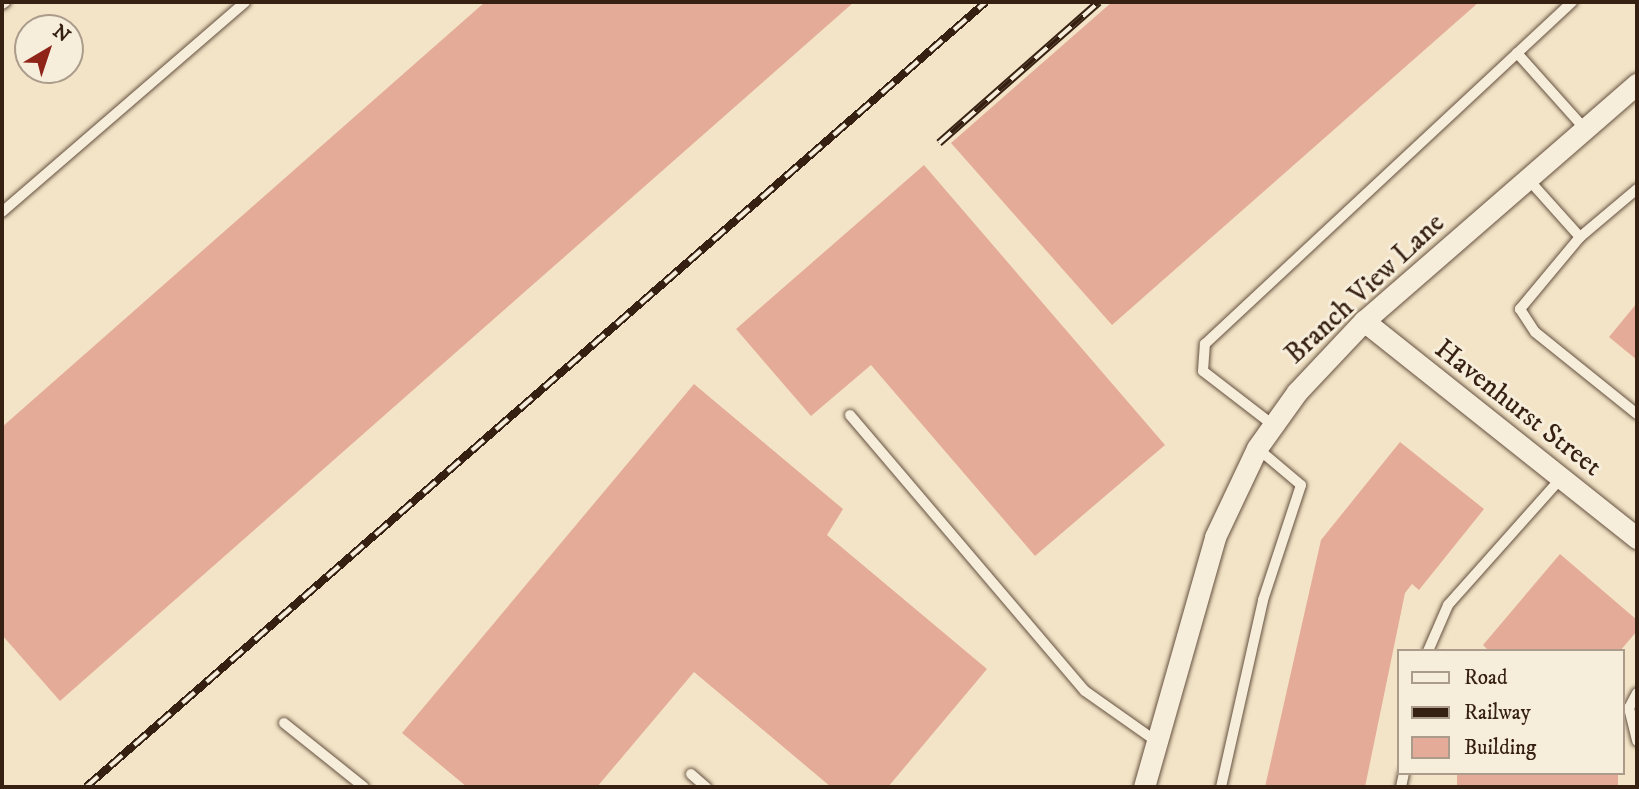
<!DOCTYPE html>
<html>
<head>
<meta charset="utf-8">
<style>
	body { margin:0 }
	#map { position:relative; width:1639px; height:789px; overflow:hidden; background:#f3e4c7; font-family:"IM FELL DW Pica",serif }
	div>[style] { position:absolute }
	.building>* { inset:0; background:#e4ac98; transform-origin:0 0 }
	.roads { filter:drop-shadow(0 0 2px #65513f) drop-shadow(0 0 2px #65513f) }
	.service>* { height:10px; margin:-5px; padding:0 5px; transform-origin:5px; border-radius:5px; background:#f7eddb }
	.minor>* { height:21px; margin:-10.5px; padding:0 10.5px; transform-origin:10.5px; border-radius:10.5px; background:#f7eddb }
	.rail>* { height:8px; margin-top:-4px; transform-origin:0; background:repeating-linear-gradient(90deg,#f7eddb 0 16px,#362012 0 32px); box-sizing:border-box; border-block:2px solid #362012 }
	span { translate:-50% -50%; white-space:nowrap; text-align:center; line-height:1.15; -webkit-text-stroke:6px #f7eddb; paint-order:stroke }
	.street-label { font-size:28px; color:#362012 }
	.frame { position:absolute; inset:0; border:4px solid #362012; pointer-events:none }
	.legend { position:absolute; left:1397px; top:649px; width:228px; height:126px; box-sizing:border-box; background:#f7eddb; border:2px solid #aa9b8b; margin:0; padding:9px 12px; list-style:none; font-size:21px; color:#362012 }
	.legend li { display:flex; align-items:center; gap:14px; height:35px }
	.legend b { width:35px; border:2px solid #aa9b8b }
	.north { position:absolute; left:14px; top:14px; width:70px; height:70px; box-sizing:border-box; background:#f7eddb; border:2px solid #aa9b8b; border-radius:50%; rotate:39deg; font-size:19px; font-weight:700; line-height:28px; text-align:center; color:#362012 }
	.north::after { content:''; display:block; margin:auto; width:24px; height:32px; background:#8f2418; clip-path:polygon(50% 0,100% 100%,50% 72%,0 100%) }
</style>
</head>
<body>
<div id="map">
	<div class="building">
		<i style="clip-path:polygon(485px 2px,854px 2px,60px 701px,2px 635px,2px 427px)"></i>
		<i style="clip-path:polygon(1112px 2px,1479px 2px,1112px 325px,951px 143px)"></i>
		<i style="clip-path:polygon(924px 165px,1165px 445px,1035px 556px,871px 365px,811px 416px,736px 329px)"></i>
		<i style="clip-path:polygon(1637px 303px,1637px 360px,1609px 337px)"></i>
		<i style="clip-path:polygon(694px 384px,843px 509px,827px 535px,987px 669px,888px 787px,831px 787px,694px 672px,597px 787px,467px 787px,402px 733px)"></i>
		<i style="clip-path:polygon(1400px 442px,1484px 509px,1419px 590px,1412px 584px,1405px 593px,1365px 787px,1265px 787px,1321px 540px)"></i>
		<i style="clip-path:polygon(1560px 554px,1637px 620px,1637px 631px,1620px 651px,1489px 651px,1483px 645px)"></i>
		<i style="left:1457px;top:773px;width:161px;height:15px"></i>
	</div>
	<div class="roads">
		<div class="service">
			<i style="left:2px;top:4px;width:4px;rotate:-34deg"></i>
			<i style="left:1517px;top:53px;width:102px;rotate:48.2deg"></i>
			<i style="left:1528px;top:179px;width:78px;rotate:48.1deg"></i>
			<i style="left:1637px;top:189px;width:75px;rotate:139.9deg"></i>
			<i style="left:1580px;top:237px;width:94px;rotate:129.8deg"></i>
			<i style="left:1520px;top:309px;width:27px;rotate:57deg"></i>
			<i style="left:1535px;top:332px;width:131px;rotate:38.8deg"></i>
			<i style="left:2px;top:212px;width:321px;rotate:-40.8deg"></i>
			<i style="left:850px;top:415px;width:362px;rotate:49.6deg"></i>
			<i style="left:1085px;top:691px;width:87px;rotate:35.2deg"></i>
			<i style="left:1273px;top:425px;width:88px;rotate:-142.4deg"></i>
			<i style="left:1203px;top:371px;width:27px;rotate:-86deg"></i>
			<i style="left:1205px;top:344px;width:502px;rotate:-42.98deg"></i>
			<i style="left:1428px;top:651px;width:50px;rotate:-66.5deg"></i>
			<i style="left:1448px;top:605px;width:170px;rotate:-48.3deg"></i>
			<i style="left:1637px;top:693px;width:17px;rotate:118deg"></i>
			<i style="left:1629px;top:708px;width:34px;rotate:76deg"></i>
			<i style="left:284px;top:723px;width:102px;rotate:38.7deg"></i>
			<i style="left:691px;top:774px;width:20px;rotate:41deg"></i>
			<i style="left:1221px;top:787px;width:192px;rotate:-77.3deg"></i>
			<i style="left:1263px;top:600px;width:121px;rotate:-71.7deg"></i>
			<i style="left:1301px;top:485px;width:57px;rotate:-139.9deg"></i>
			<i style="left:1401px;top:787px;width:14px;rotate:-78deg"></i>
		</div>
		<div class="minor">
			<i style="left:1364px;top:321px;width:349px;rotate:38.5deg"></i>
			<i style="left:1144px;top:787px;width:260px;rotate:-74.1deg"></i>
			<i style="left:1215px;top:537px;width:98px;rotate:-64.7deg"></i>
			<i style="left:1257px;top:448px;width:69px;rotate:-54.5deg"></i>
			<i style="left:1297px;top:392px;width:98px;rotate:-46.7deg"></i>
			<i style="left:1364px;top:321px;width:362px;rotate:-41deg"></i>
		</div>
	</div>
	<div class="rail">
		<i style="left:939px;top:143px;width:213px;rotate:-41.4deg"></i>
		<i style="left:86px;top:787px;width:1194px;rotate:-41.1deg"></i>
	</div>
	<div class="street-label">
		<span style="left:1365px;top:289px;rotate:-43deg">Branch View Lane</span>
		<span style="left:1518px;top:408px;rotate:38deg">Havenhurst Street</span>
	</div>
	<div class="frame"></div>
	<ul class="legend">
	<li><b style="height:9px;background:#f7eddb"></b>Road</li>
	<li><b style="height:9px;background:#362012"></b>Railway</li>
	<li><b style="height:19px;background:#e4ac98"></b>Building</li>
	</ul>
	<div class="north">N</div>
</div>
</body>
</html>
